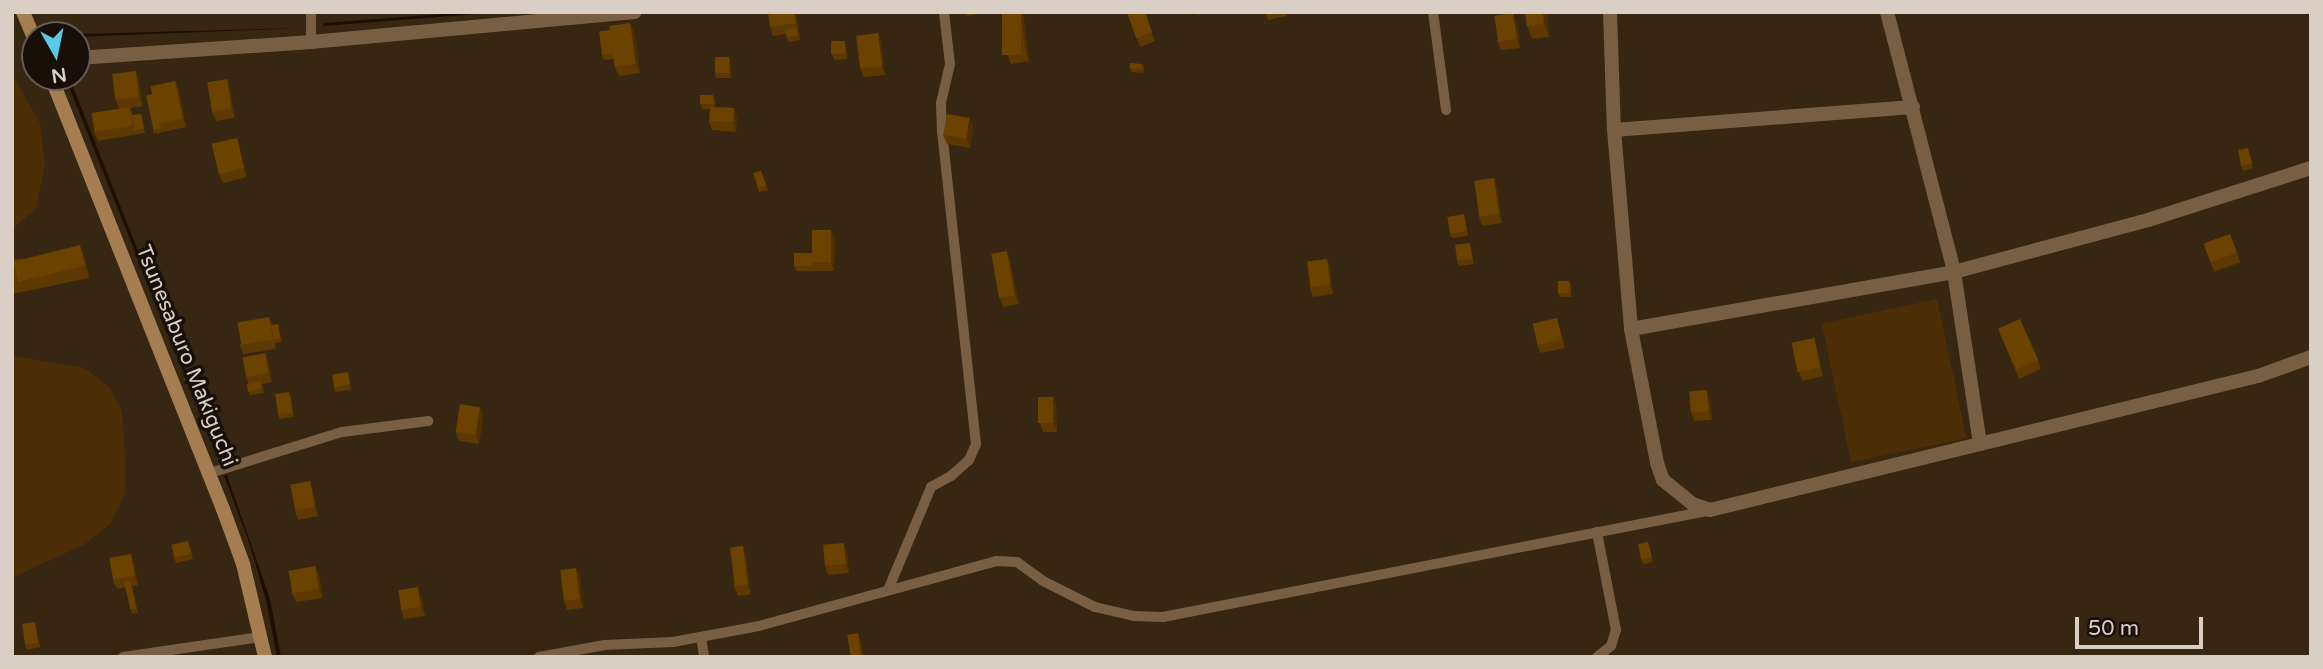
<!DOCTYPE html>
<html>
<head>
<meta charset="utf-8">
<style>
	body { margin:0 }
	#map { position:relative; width:2323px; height:669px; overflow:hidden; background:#362612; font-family:"Varela Round",sans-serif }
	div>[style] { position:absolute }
	.green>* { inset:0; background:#4b2e06; transform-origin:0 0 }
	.water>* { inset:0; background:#1f0d00 }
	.lane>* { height:10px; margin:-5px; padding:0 5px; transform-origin:5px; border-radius:5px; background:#785f44 }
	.street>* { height:14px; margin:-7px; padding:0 7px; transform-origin:7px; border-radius:7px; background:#785f44 }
	.secondary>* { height:14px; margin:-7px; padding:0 7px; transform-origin:7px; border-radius:7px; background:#a47d51 }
	.wall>* { inset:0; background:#5d3901; transform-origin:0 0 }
	.shaded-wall>* { inset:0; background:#4c2e01 }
	.building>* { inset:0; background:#6c4201; transform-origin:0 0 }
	span { translate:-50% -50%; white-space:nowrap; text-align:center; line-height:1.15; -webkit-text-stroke:7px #181008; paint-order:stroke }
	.street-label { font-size:21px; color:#dacfc4 }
	.frame { position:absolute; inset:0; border:14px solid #dacfc4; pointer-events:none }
	.north { position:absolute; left:21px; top:21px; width:70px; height:70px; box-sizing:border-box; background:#181008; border:2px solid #665c53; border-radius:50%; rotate:171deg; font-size:19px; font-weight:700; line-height:28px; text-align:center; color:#dacfc4 }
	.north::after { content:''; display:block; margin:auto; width:24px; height:32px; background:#5ac8e6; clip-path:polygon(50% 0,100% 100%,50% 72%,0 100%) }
	.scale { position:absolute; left:2075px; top:617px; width:128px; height:32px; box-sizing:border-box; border:4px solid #dacfc4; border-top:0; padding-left:9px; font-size:21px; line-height:24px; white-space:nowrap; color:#dacfc4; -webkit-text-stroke:5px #181008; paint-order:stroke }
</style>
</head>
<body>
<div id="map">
	<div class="green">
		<i style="clip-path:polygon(12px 74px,40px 123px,45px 165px,36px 209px,12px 229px)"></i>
		<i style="left:1937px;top:299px;width:142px;height:118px;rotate:78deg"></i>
		<i style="clip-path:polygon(12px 356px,84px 368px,109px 387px,122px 411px,126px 467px,125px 495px,110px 524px,85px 544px,12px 578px)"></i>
	</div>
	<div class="water">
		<i style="clip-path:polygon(468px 12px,503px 12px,323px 26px,324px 23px)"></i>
		<i style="clip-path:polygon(301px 28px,77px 37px,73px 35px,79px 34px)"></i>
		<i style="clip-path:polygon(65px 77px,69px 77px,220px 457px,218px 458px)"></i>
		<i style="clip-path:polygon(227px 475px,270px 599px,281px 657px,277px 657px,266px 600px,248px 539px,224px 476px)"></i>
	</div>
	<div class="lane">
		<i style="left:1433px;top:12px;width:99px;rotate:82.4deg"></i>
		<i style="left:311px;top:42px;width:30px;rotate:-90deg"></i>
		<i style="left:210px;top:473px;width:138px;rotate:-17.3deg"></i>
		<i style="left:342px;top:432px;width:87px;rotate:-7.3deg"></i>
		<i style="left:888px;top:590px;width:112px;rotate:-67.3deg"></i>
		<i style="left:931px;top:487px;width:23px;rotate:-29deg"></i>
		<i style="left:951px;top:476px;width:24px;rotate:-42deg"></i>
		<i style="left:969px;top:460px;width:17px;rotate:-66deg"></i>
		<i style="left:976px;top:444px;width:314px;rotate:-96.2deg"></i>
		<i style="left:942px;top:132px;width:29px;rotate:-92deg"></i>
		<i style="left:941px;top:103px;width:40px;rotate:-77deg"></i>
		<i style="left:950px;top:64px;width:52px;rotate:-96.6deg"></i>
		<i style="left:701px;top:637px;width:20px;rotate:81deg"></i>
		<i style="left:123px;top:657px;width:138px;rotate:-8.3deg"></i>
		<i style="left:539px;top:657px;width:67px;rotate:-10.3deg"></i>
		<i style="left:605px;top:645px;width:68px;rotate:-2.5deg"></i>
		<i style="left:673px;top:642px;width:87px;rotate:-10.5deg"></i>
		<i style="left:759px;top:626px;width:246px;rotate:-15.3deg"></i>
		<i style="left:996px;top:561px;width:21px;rotate:3deg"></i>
		<i style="left:1017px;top:562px;width:32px;rotate:36deg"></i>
		<i style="left:1043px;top:581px;width:58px;rotate:26.6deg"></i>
		<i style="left:1095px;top:607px;width:40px;rotate:13deg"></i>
		<i style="left:1134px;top:616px;width:29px;rotate:2deg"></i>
		<i style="left:1163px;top:617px;width:554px;rotate:-11.03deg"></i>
		<i style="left:1597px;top:657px;width:18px;rotate:-38deg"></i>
		<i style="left:1611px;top:646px;width:17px;rotate:-73deg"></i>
		<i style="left:1616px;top:630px;width:100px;rotate:-101deg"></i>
	</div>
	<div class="street">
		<i style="left:1610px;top:12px;width:118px;rotate:88.1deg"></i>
		<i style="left:1614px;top:130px;width:200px;rotate:85.1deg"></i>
		<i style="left:1631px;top:329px;width:136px;rotate:79deg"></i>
		<i style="left:1657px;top:463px;width:18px;rotate:71deg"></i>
		<i style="left:1663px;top:480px;width:38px;rotate:39deg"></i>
		<i style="left:1693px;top:504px;width:18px;rotate:19deg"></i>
		<i style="left:1710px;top:510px;width:564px;rotate:-13.74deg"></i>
		<i style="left:2258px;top:376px;width:56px;rotate:-19.7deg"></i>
		<i style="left:1887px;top:12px;width:268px;rotate:75.5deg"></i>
		<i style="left:1954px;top:272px;width:174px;rotate:81.4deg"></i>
		<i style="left:77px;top:58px;width:235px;rotate:-3.9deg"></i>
		<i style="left:311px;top:42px;width:325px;rotate:-5.3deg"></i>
		<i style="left:1614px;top:130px;width:300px;rotate:-4.4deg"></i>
		<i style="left:1631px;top:329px;width:328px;rotate:-10deg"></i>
		<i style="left:1954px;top:272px;width:201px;rotate:-15deg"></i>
		<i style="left:2148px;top:220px;width:171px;rotate:-17.7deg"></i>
	</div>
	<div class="secondary">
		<i style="left:23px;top:12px;width:30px;rotate:67deg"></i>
		<i style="left:51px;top:77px;width:465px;rotate:68.3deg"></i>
		<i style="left:223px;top:509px;width:59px;rotate:70deg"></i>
		<i style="left:243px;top:564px;width:96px;rotate:76.7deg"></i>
	</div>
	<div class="wall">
		<i style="clip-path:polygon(796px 12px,800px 40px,788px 42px,786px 34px,773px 36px,770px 27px)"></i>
		<i style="clip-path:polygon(966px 12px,989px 12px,967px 16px)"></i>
		<i style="clip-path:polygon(1002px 12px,1023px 12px,1029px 61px,1011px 64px,1008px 55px)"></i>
		<i style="clip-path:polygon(1127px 12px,1145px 12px,1155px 41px,1140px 47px)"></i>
		<i style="clip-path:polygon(1196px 12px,1210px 12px,1197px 15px)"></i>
		<i style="clip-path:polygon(1265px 12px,1286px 12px,1287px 16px,1268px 20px)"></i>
		<i style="clip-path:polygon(1525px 12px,1547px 12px,1549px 37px,1532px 39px,1527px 26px)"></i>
		<i style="clip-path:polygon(1517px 22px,1520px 48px,1501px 50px,1497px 41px)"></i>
		<i style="clip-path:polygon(630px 23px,634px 32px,640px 73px,619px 76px,615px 67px,614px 59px,604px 60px,602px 56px,610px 30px)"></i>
		<i style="clip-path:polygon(878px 33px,881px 42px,885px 75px,864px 77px,860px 68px)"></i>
		<i style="clip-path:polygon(846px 46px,847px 59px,834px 60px,832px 55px)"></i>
		<i style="clip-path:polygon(729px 57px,731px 61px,731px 78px,716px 78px,715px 73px)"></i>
		<i style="clip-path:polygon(1142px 64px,1144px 68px,1143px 73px,1132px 72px,1130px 68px)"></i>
		<i style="clip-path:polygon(227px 79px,230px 88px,235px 118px,216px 121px,212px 112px)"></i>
		<i style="clip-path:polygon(139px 80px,143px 106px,130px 108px,133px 115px,141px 114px,145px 133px,98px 141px,94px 132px,119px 109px,116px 100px)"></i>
		<i style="clip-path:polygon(175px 81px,179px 90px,186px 127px,154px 134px,153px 129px,153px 94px)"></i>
		<i style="clip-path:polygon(713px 95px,715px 100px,715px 107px,737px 117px,736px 132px,712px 130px,709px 121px,710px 109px,702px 109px,700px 104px)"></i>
		<i style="clip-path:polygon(974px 127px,970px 148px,947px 144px,943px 135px)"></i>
		<i style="clip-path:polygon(237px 138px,247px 177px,223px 183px,219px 174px)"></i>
		<i style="clip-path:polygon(2248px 148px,2253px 168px,2243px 171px,2241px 166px)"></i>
		<i style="clip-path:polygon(761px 171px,768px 190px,759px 192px,753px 173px)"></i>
		<i style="clip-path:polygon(1497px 187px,1502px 223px,1482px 226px,1479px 217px)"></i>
		<i style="clip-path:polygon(1464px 214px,1468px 236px,1452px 238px,1450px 234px)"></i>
		<i style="clip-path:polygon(831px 230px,835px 239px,834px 271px,796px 271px,794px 266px,812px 253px)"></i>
		<i style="left:2230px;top:234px;width:30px;height:28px;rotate:70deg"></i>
		<i style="clip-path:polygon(1471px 247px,1474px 264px,1459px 266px,1457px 261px)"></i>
		<i style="clip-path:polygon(85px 258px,89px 278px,12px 294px,12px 259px)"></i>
		<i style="clip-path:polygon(1327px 259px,1330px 268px,1333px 294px,1313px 297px,1310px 288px)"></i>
		<i style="clip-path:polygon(1010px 260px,1019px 304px,1003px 307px,1000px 298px)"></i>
		<i style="clip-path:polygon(1569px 281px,1571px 285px,1571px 297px,1560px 297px,1558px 293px)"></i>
		<i style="clip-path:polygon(269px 317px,272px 325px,278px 324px,282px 342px,275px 343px,276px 349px,243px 354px,240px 345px)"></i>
		<i style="clip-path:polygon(1557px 318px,1565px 348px,1540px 353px,1537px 344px)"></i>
		<i style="clip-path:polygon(1998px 329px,2038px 360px,2041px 369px,2019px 379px)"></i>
		<i style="clip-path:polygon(1814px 338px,1817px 347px,1823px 376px,1802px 381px,1799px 372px)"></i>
		<i style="clip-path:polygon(265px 353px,269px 362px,272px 382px,262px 384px,264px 393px,250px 395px,248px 391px,248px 383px,246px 377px)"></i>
		<i style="clip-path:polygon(349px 376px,351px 390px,335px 392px,334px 387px)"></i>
		<i style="clip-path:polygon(291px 396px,294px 417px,279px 419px,278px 414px)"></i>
		<i style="clip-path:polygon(1053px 397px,1056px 406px,1057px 432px,1043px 432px,1040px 423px)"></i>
		<i style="clip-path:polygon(1710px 399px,1712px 420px,1694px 421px,1691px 412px)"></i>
		<i style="clip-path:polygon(480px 407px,483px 416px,479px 444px,459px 441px,456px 432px)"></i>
		<i style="clip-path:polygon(310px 481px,313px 490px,318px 516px,298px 520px,295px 511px)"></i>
		<i style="clip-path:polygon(1648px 542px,1653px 562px,1643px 564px,1641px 560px)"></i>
		<i style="clip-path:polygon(190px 545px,193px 559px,176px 563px,174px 558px)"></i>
		<i style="clip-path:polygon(743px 546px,746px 555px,751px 594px,738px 596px,734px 587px)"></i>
		<i style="clip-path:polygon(847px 552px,849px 573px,828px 575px,825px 566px)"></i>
		<i style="clip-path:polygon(134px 563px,138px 585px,132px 586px,138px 613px,132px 614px,125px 587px,117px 589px,113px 580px)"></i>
		<i style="clip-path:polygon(315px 566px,319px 575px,323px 598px,296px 602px,292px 593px)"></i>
		<i style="clip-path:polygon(576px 568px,580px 577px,583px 608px,567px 610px,564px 601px)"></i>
		<i style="clip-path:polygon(421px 596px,425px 616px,404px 619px,401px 610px)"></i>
		<i style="clip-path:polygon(35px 622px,40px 647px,27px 650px,25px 645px)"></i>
	</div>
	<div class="shaded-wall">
		<i style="clip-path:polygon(794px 12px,796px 12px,800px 40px,796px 23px)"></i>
		<i style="clip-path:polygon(1021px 12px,1023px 12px,1029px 61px,1026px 52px)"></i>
		<i style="clip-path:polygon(1543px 12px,1547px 12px,1549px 37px,1544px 24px)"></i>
		<i style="clip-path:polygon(1513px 13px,1517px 22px,1520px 48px,1517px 39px)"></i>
		<i style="clip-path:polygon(630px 23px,634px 32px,640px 73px,636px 64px)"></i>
		<i style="clip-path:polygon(878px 33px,881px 42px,885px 75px,882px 66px)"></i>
		<i style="clip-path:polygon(729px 57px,731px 61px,731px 78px,730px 73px)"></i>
		<i style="clip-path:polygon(136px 71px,139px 80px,143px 106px,139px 97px)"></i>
		<i style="clip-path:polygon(227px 79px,230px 88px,235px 118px,232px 109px)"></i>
		<i style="clip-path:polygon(175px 81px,179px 90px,186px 127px,183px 118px)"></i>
		<i style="clip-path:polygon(734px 108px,737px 117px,736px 132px,733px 123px)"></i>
		<i style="clip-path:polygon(970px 118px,974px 127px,970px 148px,967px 139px)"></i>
		<i style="clip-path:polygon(237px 138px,240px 147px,247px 177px,244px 168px)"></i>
		<i style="clip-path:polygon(1494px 178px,1497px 187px,1502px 223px,1499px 214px)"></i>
		<i style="clip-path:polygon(831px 230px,835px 239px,834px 271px,831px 262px)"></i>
		<i style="clip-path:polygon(80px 245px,85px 258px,89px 278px,85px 265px)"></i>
		<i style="clip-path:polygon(1007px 251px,1010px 260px,1019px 304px,1015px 295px)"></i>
		<i style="clip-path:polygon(1327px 259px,1330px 268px,1333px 294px,1330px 285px)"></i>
		<i style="clip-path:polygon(1814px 338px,1817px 347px,1823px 376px,1820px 367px)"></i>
		<i style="clip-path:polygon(265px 353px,269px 362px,272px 382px,269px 373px)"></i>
		<i style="clip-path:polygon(1707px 390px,1710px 399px,1712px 420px,1709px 411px)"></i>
		<i style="clip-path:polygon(1053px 397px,1056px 406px,1057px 432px,1054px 423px)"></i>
		<i style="clip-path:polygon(480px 407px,483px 416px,479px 444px,476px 435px)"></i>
		<i style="clip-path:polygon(310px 481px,313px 490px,318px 516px,315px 507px)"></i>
		<i style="clip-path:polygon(844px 543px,847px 552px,849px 573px,846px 564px)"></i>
		<i style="clip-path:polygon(743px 546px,746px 555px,751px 594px,748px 585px)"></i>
		<i style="clip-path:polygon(131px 554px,134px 563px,138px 585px,135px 576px)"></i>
		<i style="clip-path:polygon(315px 566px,319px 575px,323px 598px,319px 589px)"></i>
		<i style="clip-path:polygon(576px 568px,580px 577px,583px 608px,580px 599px)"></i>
		<i style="clip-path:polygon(418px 587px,421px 596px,425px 616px,421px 607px)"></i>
		<i style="clip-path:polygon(858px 633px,862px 642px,864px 657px,862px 657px)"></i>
	</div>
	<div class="building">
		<i style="clip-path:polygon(768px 12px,794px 12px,796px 23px,770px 27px)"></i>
		<i style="left:1002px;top:12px;width:19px;height:43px"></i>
		<i style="clip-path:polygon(1127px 12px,1145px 12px,1152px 32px,1136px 38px)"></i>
		<i style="clip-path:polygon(1525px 12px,1543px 12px,1544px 24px,1527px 26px)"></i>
		<i style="left:1513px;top:13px;width:26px;height:19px;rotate:81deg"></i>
		<i style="left:630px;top:23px;width:41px;height:21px;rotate:82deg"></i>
		<i style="left:797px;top:28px;width:7px;height:12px;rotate:82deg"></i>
		<i style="left:610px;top:30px;width:24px;height:11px;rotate:83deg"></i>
		<i style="left:878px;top:33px;width:33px;height:22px;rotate:83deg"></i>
		<i style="left:845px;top:41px;width:13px;height:14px;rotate:90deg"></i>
		<i style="left:715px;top:57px;width:14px;height:16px"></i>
		<i style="left:1130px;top:63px;width:12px;height:5px;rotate:5deg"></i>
		<i style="left:136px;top:71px;width:26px;height:24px;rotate:83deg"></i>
		<i style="left:227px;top:79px;width:30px;height:20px;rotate:81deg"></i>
		<i style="left:175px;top:81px;width:38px;height:25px;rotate:78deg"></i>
		<i style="left:153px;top:94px;width:35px;height:7px;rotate:78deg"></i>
		<i style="left:700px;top:95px;width:13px;height:9px"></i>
		<i style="left:130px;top:107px;width:19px;height:39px;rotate:81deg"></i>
		<i style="left:710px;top:107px;width:24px;height:14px;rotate:2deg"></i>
		<i style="left:141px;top:114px;width:15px;height:9px;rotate:79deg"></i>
		<i style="left:947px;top:114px;width:23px;height:21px;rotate:10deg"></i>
		<i style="left:237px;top:138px;width:31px;height:26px;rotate:77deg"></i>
		<i style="clip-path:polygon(2248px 148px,2252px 163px,2241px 166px,2238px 150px)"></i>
		<i style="left:761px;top:171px;width:15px;height:8px;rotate:70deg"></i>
		<i style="left:1494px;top:178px;width:36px;height:20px;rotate:82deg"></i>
		<i style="left:1464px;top:214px;width:17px;height:17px;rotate:80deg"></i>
		<i style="left:812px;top:230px;width:19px;height:32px"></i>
		<i style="left:2230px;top:234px;width:20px;height:28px;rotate:70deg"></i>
		<i style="left:1470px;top:243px;width:16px;height:15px;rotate:83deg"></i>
		<i style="left:80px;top:245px;width:21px;height:69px;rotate:76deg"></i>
		<i style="left:1007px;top:251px;width:45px;height:16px;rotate:80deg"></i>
		<i style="clip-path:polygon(794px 253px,812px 253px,812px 262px,813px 266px,794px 266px)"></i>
		<i style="left:1327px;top:259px;width:26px;height:20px;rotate:83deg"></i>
		<i style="left:1558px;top:281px;width:11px;height:12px"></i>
		<i style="left:269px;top:317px;width:23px;height:32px;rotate:80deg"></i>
		<i style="left:1557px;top:318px;width:22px;height:25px;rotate:77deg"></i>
		<i style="left:2020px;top:319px;width:45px;height:24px;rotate:66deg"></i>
		<i style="clip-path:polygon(278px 324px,280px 338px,273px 339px,272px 325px)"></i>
		<i style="left:1814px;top:338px;width:30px;height:23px;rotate:78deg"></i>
		<i style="left:265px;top:353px;width:20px;height:23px;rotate:79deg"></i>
		<i style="left:348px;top:372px;width:13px;height:16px;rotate:81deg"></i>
		<i style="left:260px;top:381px;width:7px;height:14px;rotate:74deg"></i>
		<i style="left:1707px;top:390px;width:21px;height:18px;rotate:85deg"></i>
		<i style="left:289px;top:392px;width:21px;height:14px;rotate:82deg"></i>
		<i style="left:1038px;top:397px;width:15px;height:26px"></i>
		<i style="left:460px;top:404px;width:20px;height:28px;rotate:9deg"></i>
		<i style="left:310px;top:481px;width:26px;height:20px;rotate:79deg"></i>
		<i style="left:188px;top:541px;width:13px;height:17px;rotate:77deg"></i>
		<i style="clip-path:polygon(1648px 542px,1652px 557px,1641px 560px,1638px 544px)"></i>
		<i style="left:844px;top:543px;width:21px;height:21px;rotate:85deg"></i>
		<i style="left:743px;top:546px;width:39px;height:13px;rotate:83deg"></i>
		<i style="left:131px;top:554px;width:22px;height:22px;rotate:80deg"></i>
		<i style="left:315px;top:566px;width:23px;height:27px;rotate:80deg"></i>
		<i style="left:576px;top:568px;width:31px;height:16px;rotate:83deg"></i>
		<i style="left:130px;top:581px;width:28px;height:6px;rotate:77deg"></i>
		<i style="left:418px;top:587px;width:20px;height:20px;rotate:81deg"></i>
		<i style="left:35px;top:622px;width:21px;height:13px;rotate:82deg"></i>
		<i style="left:858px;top:633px;width:24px;height:11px;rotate:81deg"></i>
	</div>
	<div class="street-label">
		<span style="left:186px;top:356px;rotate:68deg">Tsunesaburo Makiguchi</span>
	</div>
	<div class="frame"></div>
	<div class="north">N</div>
	<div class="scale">50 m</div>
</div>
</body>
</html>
